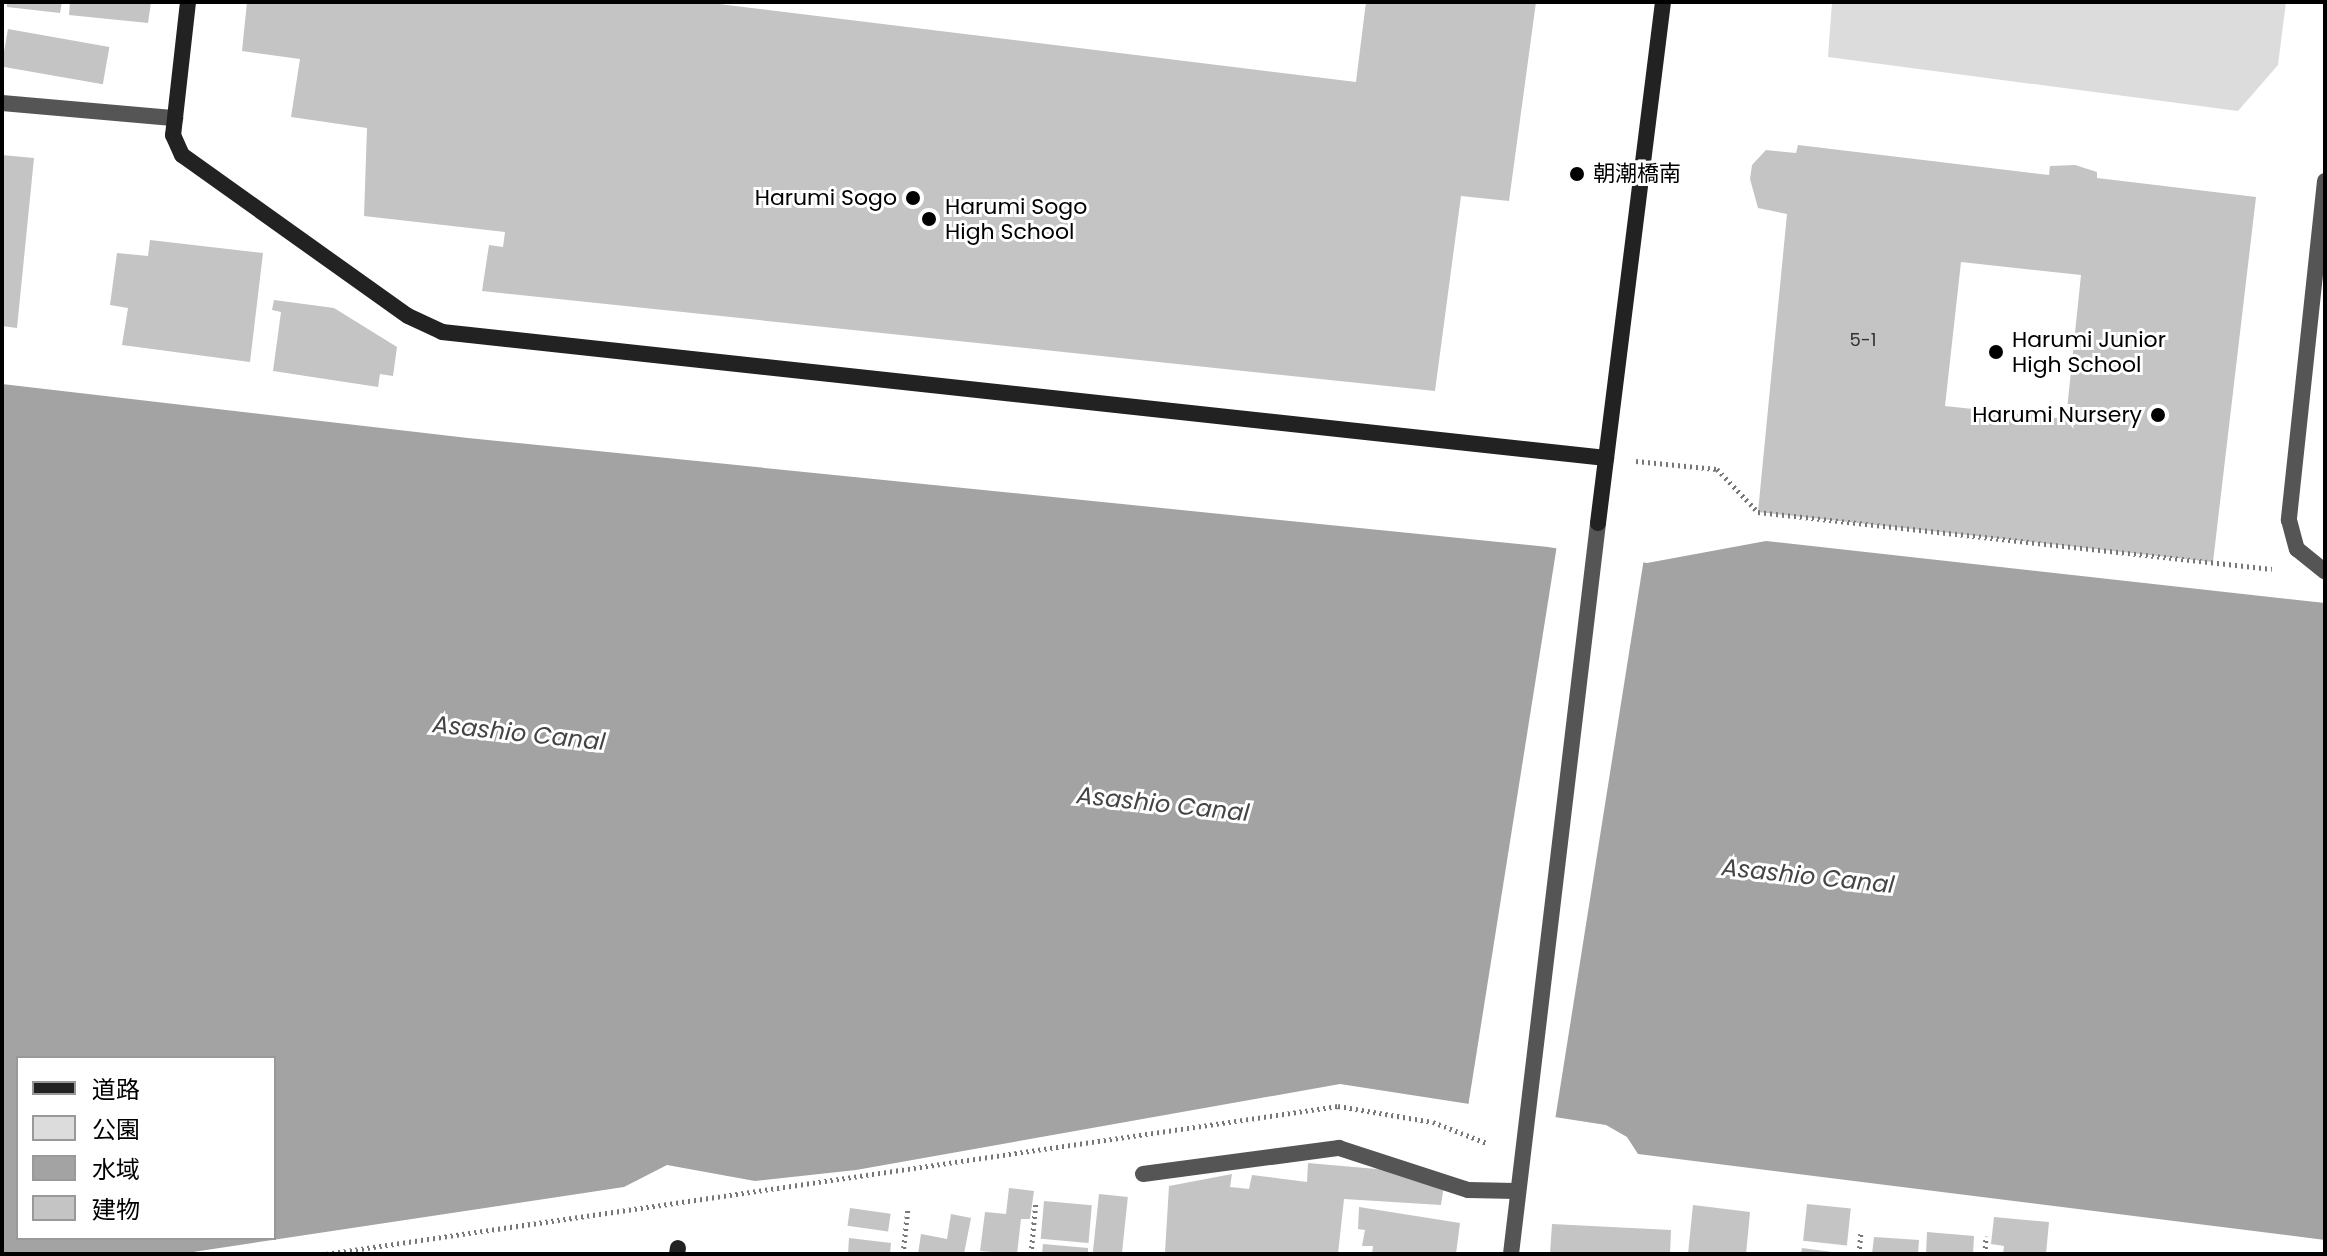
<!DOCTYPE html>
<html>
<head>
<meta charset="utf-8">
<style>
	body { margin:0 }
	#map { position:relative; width:2327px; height:1256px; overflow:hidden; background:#fff; font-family:Poppins,"Noto Sans JP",sans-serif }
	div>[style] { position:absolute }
	.green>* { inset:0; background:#dcdcdc }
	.water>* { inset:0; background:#a3a3a3 }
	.pier>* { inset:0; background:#fff; transform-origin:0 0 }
	.building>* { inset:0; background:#c4c4c4; transform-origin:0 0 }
	.path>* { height:5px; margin-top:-2.5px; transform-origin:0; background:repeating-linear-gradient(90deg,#777 0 2px,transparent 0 6px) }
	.lane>* { height:16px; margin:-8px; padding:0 8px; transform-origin:8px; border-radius:8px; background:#555 }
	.street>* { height:16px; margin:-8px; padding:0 8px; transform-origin:8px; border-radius:8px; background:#555 }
	.secondary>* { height:16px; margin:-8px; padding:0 8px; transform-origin:8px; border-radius:8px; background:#222 }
	.dots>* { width:22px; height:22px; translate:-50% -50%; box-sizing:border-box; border:4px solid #fff; border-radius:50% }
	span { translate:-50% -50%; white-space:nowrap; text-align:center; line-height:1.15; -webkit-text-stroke:6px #fff; paint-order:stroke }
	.number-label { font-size:18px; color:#313131 }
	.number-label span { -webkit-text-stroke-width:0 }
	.poi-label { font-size:22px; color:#000 }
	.left { translate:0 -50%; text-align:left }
	.right { translate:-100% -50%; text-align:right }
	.water-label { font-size:24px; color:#444; font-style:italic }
	.frame { position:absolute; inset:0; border:4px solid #000; pointer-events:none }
	.legend { position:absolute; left:16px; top:1056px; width:260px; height:184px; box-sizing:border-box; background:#fff; border:2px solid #999; margin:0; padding:10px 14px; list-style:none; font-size:24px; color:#000 }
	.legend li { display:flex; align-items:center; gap:16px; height:40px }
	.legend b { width:40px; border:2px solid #999 }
</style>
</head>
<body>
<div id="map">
	<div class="green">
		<i style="clip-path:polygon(1832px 2px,2286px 2px,2278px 65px,2238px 111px,1828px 57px)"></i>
	</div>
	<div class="water">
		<i style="clip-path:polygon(evenodd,2px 384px,468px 438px,1548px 547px,1647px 563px,1766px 541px,2325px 603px,2325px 1240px,1638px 1154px,1627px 1137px,1606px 1125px,1340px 1084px,856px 1170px,755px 1181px,667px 1165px,624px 1187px,180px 1254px,2px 1254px,2px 384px,18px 1058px,274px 1058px,274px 1238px,18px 1238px,18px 1058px)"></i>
	</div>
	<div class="pier">
		<i style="left:1557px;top:545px;width:88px;height:570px;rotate:9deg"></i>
	</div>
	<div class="building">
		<i style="clip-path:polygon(7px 2px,62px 2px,60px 13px,7px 7px)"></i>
		<i style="clip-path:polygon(70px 2px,151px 2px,148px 23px,69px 15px)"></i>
		<i style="clip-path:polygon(247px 2px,703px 2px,1356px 82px,1366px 2px,1536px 2px,1509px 201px,1461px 196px,1435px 391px,482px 291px,489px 245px,503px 247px,505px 232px,364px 216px,367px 128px,291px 117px,300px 59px,242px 51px)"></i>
		<i style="left:8px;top:29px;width:103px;height:38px;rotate:10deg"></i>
		<i style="clip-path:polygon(evenodd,1798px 145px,2049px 175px,2050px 166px,2075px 165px,2097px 172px,2097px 178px,2256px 197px,2213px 562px,1758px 512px,1787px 214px,1758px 208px,1750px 179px,1752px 165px,1766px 150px,1796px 153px,1798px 145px,1961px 262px,2081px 275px,2066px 419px,1945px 406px,1961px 262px)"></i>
		<i style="clip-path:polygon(2px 155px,34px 158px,17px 328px,2px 326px)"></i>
		<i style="clip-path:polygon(150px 240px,263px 253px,250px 362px,122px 345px,128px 308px,110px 305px,117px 253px,148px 256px)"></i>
		<i style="clip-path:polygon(274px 300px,334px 308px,397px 347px,393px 376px,380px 374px,378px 387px,273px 371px,281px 312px,272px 310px)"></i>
		<i style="clip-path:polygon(1308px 1163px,1434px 1174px,1444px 1185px,1441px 1205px,1344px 1199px,1338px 1254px,1165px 1252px,1169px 1186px,1232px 1174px,1230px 1187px,1249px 1189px,1252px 1175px,1307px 1182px)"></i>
		<i style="clip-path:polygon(1009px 1188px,1034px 1191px,1030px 1219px,1021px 1219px,1017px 1254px,980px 1251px,985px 1212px,1006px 1214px)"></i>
		<i style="left:1099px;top:1194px;width:29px;height:60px;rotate:6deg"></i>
		<i style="left:1044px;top:1201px;width:48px;height:38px;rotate:5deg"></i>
		<i style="left:1807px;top:1204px;width:44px;height:37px;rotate:6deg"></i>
		<i style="clip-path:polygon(1693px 1205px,1750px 1212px,1746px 1254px,1688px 1254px)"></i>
		<i style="clip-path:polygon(1359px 1207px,1460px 1223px,1456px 1254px,1372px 1254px,1373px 1246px,1362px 1246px,1365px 1230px,1358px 1229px)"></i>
		<i style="left:850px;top:1208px;width:41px;height:18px;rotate:8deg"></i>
		<i style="clip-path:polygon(951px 1214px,971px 1218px,964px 1254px,918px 1254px,921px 1234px,947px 1239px)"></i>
		<i style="clip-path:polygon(1994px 1217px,2049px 1222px,2046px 1254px,2003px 1254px,2004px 1246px,1991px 1244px)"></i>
		<i style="clip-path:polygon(1552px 1224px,1671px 1230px,1670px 1254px,1550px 1254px)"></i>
		<i style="clip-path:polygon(1927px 1232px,1974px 1236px,1973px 1254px,1926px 1254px)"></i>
		<i style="clip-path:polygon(1874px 1237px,1919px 1240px,1918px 1254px,1872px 1254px)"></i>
		<i style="clip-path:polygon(849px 1238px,891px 1243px,890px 1254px,848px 1254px)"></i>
		<i style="clip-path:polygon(1043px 1244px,1088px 1248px,1088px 1254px,1042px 1254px)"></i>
		<i style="clip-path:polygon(1802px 1248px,1832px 1252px,1832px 1254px,1801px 1254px)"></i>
	</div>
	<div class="path">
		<i style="left:1636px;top:461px;width:81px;rotate:5.6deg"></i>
		<i style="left:1717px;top:469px;width:59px;rotate:46.4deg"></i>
		<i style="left:1758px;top:512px;width:517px;rotate:6.33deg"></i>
		<i style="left:326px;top:1254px;width:1023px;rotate:-8.32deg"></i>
		<i style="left:1338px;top:1106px;width:96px;rotate:9.6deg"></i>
		<i style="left:1433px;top:1122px;width:58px;rotate:21.3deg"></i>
		<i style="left:903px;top:1254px;width:46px;rotate:-83.8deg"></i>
		<i style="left:1031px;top:1254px;width:53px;rotate:-84.6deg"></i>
		<i style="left:1859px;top:1254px;width:23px;rotate:-85deg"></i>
		<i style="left:1985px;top:1254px;width:18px;rotate:-87deg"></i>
	</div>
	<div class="lane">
		<i style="left:1143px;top:1174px;width:198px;rotate:-7.6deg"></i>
		<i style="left:1339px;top:1148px;width:136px;rotate:18deg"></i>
		<i style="left:1468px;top:1190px;width:48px;rotate:1.2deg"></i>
	</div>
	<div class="street">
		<i style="left:2px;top:103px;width:174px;rotate:5deg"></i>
		<i style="left:2325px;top:181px;width:341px;rotate:96.1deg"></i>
		<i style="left:2289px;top:520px;width:30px;rotate:75deg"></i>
		<i style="left:2297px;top:549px;width:36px;rotate:39deg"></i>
		<i style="left:1511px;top:1254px;width:736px;rotate:-83.21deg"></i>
	</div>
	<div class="secondary">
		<i style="left:188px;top:2px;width:134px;rotate:96.4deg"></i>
		<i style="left:173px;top:135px;width:22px;rotate:66deg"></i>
		<i style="left:182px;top:155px;width:277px;rotate:35.5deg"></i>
		<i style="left:408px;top:316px;width:38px;rotate:25deg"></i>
		<i style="left:442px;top:332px;width:1171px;rotate:6.18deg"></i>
		<i style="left:1598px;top:523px;width:525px;rotate:-82.89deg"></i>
		<i style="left:677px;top:1254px;width:6px;rotate:-81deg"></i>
	</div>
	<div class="dots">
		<i style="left:1577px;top:174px;background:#000"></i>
		<i style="left:913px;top:198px;background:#000"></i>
		<i style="left:929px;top:219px;background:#000"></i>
		<i style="left:1996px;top:352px;background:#000"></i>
		<i style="left:2158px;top:415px;background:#000"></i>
	</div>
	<div class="number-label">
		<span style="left:1863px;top:340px">5-1</span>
	</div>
	<div class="poi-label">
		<span class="left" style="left:1593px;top:174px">朝潮橋南</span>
		<span class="right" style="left:897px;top:198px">Harumi Sogo</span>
		<span class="left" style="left:945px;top:219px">Harumi Sogo<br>High School</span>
		<span class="left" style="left:2012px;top:352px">Harumi Junior<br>High School</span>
		<span class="right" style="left:2142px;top:415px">Harumi Nursery</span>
	</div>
	<div class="water-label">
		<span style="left:519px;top:733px;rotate:6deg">Asashio Canal</span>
		<span style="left:1163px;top:804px;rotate:6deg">Asashio Canal</span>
		<span style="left:1808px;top:876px;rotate:6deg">Asashio Canal</span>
	</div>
	<div class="frame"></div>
	<ul class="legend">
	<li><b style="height:10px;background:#222"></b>道路</li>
	<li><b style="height:22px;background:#dcdcdc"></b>公園</li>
	<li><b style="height:22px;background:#a3a3a3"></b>水域</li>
	<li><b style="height:22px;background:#c4c4c4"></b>建物</li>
	</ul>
</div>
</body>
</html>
